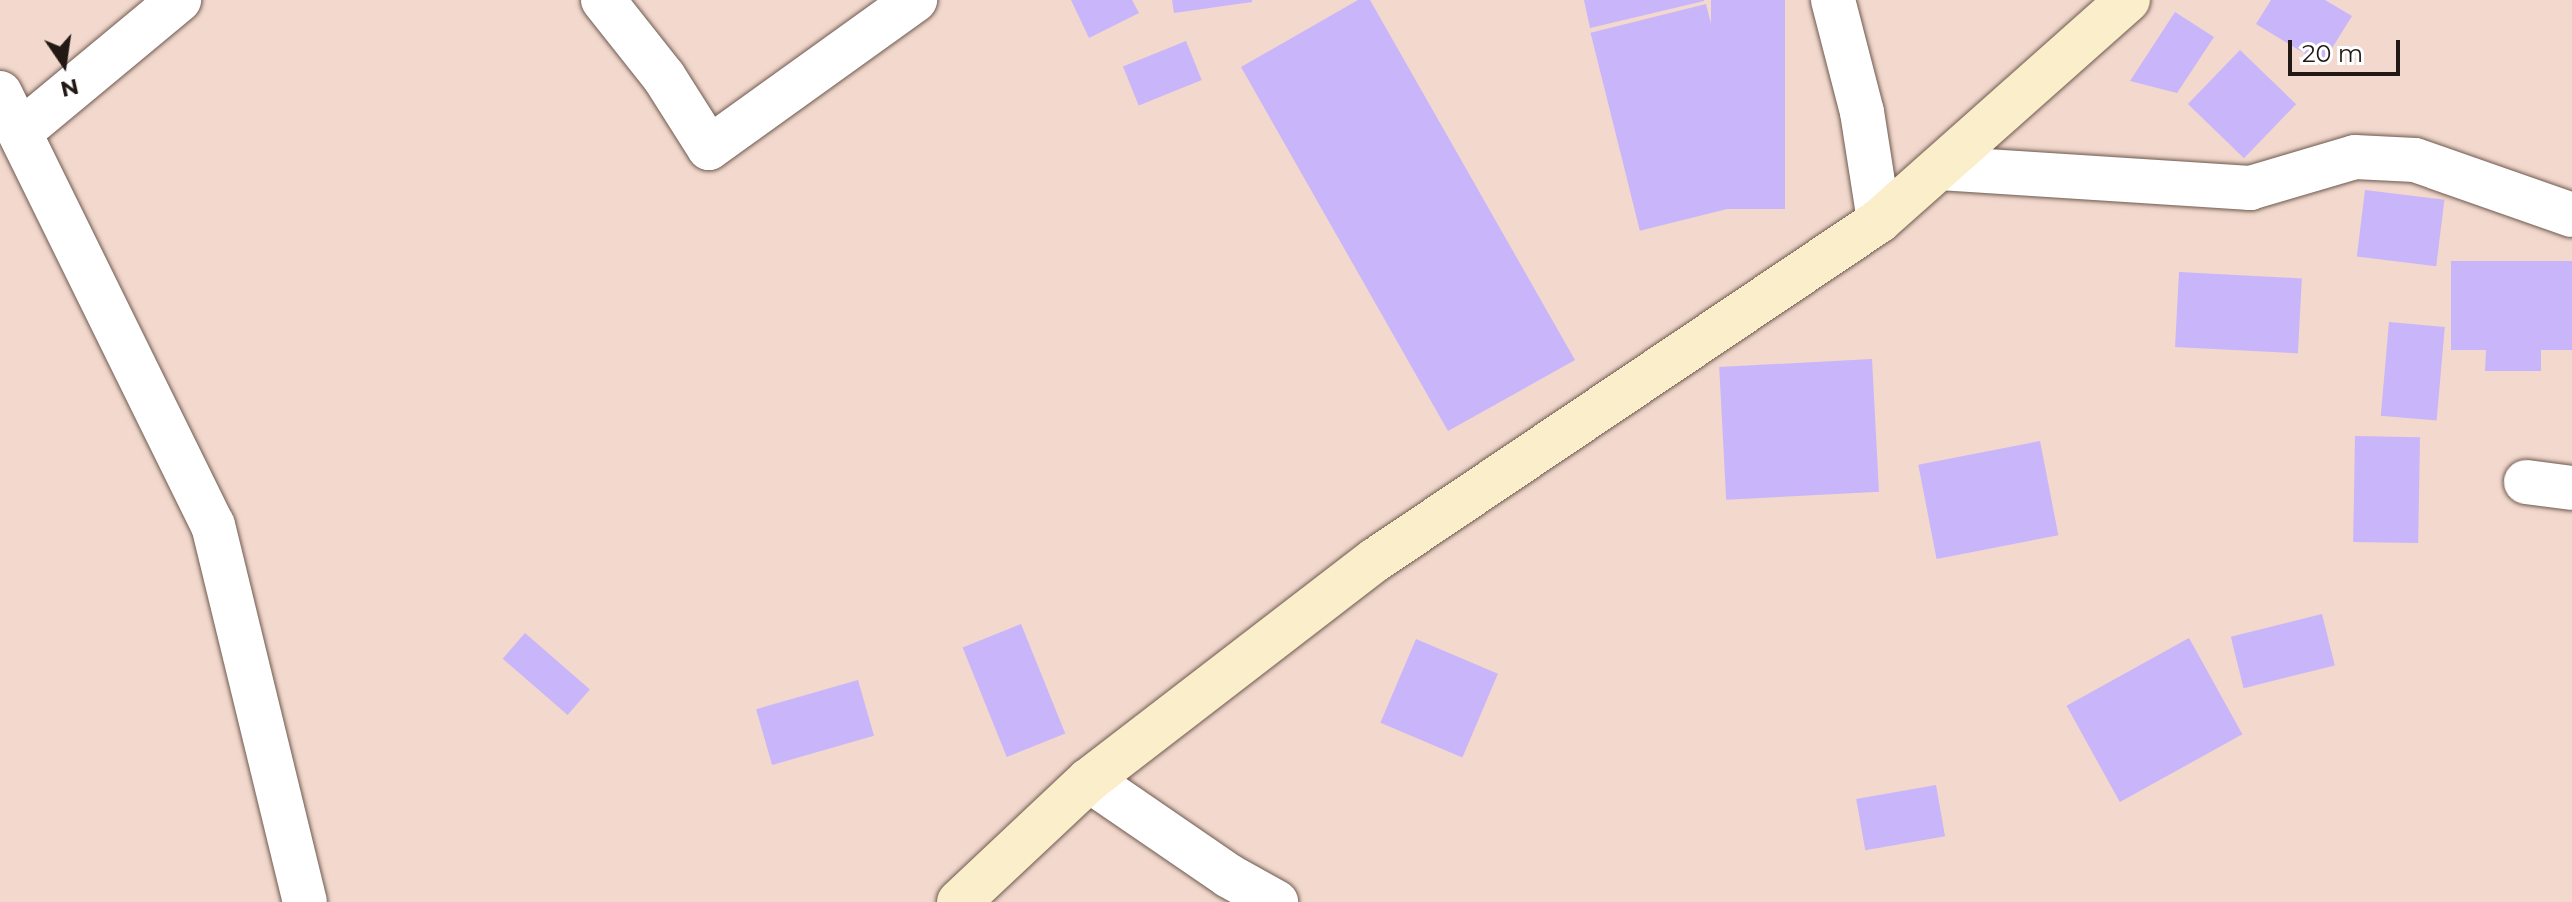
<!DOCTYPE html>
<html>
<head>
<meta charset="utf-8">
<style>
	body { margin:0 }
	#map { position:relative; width:2572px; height:902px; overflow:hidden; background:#f2d8cd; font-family:Montserrat,sans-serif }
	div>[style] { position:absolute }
	.building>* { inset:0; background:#c9b5fa; transform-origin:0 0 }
	.roads { filter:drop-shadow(0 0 2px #6e594f) drop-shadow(0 0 2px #6e594f) }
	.street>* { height:44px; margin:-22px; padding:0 22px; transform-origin:22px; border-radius:22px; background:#fff }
	.secondary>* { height:44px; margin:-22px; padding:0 22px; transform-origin:22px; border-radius:22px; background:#fbeeca }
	span { translate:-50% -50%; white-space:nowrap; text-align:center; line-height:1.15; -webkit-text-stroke:8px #fff; paint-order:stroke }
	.north { position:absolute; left:24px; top:24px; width:80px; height:80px; -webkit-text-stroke:6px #fff; paint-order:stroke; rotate:167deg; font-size:22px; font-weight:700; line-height:32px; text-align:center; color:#221915 }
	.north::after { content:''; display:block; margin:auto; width:28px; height:36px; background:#221915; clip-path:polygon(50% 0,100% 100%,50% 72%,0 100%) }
	.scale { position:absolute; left:2288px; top:40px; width:112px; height:36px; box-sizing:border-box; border:4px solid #221915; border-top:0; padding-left:10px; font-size:24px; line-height:28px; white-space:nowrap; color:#221915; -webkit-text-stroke:6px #fff; paint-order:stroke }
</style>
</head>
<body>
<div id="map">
	<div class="building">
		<i style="clip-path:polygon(1071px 0,1132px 0,1139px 13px,1089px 38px)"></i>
		<i style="clip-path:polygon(1172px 0,1252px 0,1252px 2px,1174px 13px)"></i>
		<i style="clip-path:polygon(1358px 0,1370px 0,1575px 360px,1448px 431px,1241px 67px)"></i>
		<i style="clip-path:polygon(1584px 0,1704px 0,1704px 1px,1590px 28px)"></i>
		<i style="left:1711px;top:0;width:74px;height:209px"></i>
		<i style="clip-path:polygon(2271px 0,2325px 0,2352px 16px,2322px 64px,2256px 24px)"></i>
		<i style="left:1706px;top:4px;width:204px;height:119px;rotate:76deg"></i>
		<i style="clip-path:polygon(2175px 12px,2214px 37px,2177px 93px,2130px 81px)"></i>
		<i style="left:1186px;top:41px;width:42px;height:68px;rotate:68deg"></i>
		<i style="left:2240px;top:50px;width:78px;height:75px;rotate:44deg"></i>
		<i style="left:2365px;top:190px;width:80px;height:67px;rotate:7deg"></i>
		<i style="clip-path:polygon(2451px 261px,2572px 261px,2572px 350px,2541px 350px,2541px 371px,2485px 371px,2486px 350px,2451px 350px)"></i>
		<i style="left:2179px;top:272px;width:123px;height:75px;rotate:3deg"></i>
		<i style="left:2389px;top:322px;width:56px;height:94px;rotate:5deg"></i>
		<i style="left:1872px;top:359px;width:133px;height:153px;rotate:87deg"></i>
		<i style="left:2355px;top:436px;width:65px;height:106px;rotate:1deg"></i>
		<i style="left:2040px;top:441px;width:96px;height:124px;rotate:79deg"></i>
		<i style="left:2322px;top:614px;width:53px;height:94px;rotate:76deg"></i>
		<i style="left:1021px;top:624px;width:118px;height:63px;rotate:68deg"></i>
		<i style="left:525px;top:633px;width:86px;height:34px;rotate:41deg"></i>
		<i style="left:2189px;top:638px;width:110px;height:140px;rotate:61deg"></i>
		<i style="left:1416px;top:639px;width:89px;height:91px;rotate:23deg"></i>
		<i style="left:858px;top:680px;width:58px;height:106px;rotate:74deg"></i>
		<i style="left:1936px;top:785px;width:52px;height:81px;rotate:80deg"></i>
	</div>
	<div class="roads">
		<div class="street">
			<i style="left:603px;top:0;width:98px;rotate:51.6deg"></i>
			<i style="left:664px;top:77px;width:84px;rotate:57.6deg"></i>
			<i style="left:709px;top:148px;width:254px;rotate:-35.7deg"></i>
			<i style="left:1833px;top:0;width:116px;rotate:75.5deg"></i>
			<i style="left:1862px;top:112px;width:110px;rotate:81.1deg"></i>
			<i style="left:0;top:93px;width:482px;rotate:63.8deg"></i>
			<i style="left:213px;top:525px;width:388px;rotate:76.3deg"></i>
			<i style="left:20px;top:132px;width:207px;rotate:-39.7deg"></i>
			<i style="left:1940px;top:168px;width:311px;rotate:3.7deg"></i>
			<i style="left:2250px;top:188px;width:109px;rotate:-16.4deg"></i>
			<i style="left:2355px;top:157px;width:60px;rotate:2.9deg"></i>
			<i style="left:2415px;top:160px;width:166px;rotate:19.3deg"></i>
			<i style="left:2526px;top:482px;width:46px;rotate:7.4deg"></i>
			<i style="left:1089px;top:780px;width:170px;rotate:34.4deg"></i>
			<i style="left:1229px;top:876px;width:54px;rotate:29deg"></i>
		</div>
		<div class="secondary">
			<i style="left:959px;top:902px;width:178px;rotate:-43.2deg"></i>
			<i style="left:1089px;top:780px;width:361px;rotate:-37.6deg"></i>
			<i style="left:1375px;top:560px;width:607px;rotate:-33.93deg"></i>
			<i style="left:1879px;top:221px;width:333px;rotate:-41.6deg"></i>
		</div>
	</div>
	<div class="north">N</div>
	<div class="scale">20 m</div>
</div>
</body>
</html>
